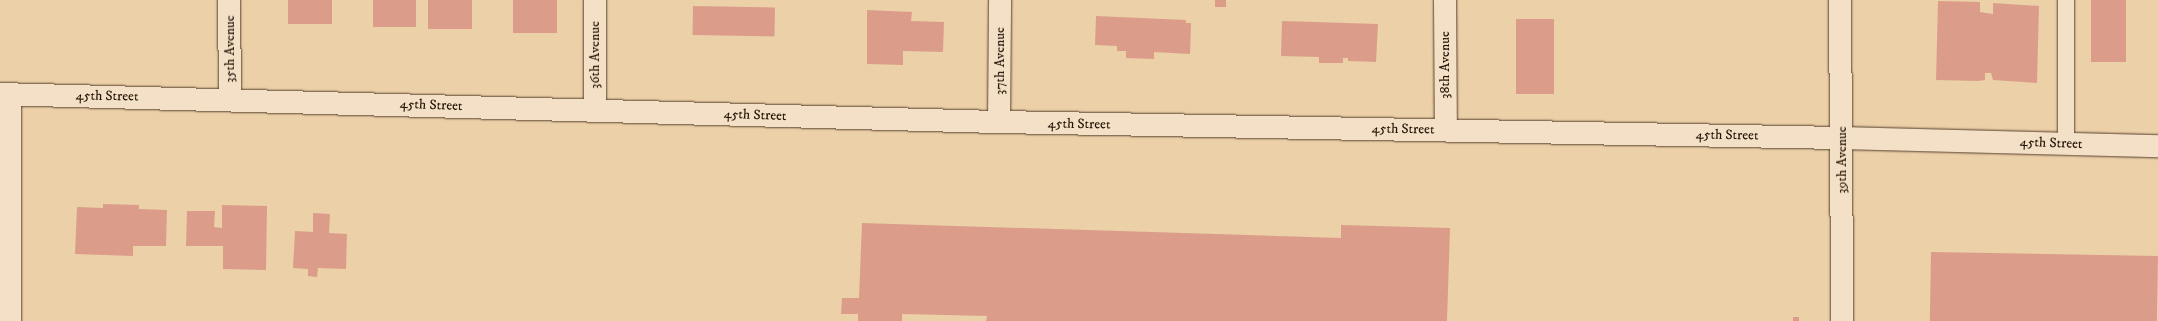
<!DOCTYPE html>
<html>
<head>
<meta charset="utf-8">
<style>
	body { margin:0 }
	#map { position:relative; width:2158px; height:321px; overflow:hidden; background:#ecd0a8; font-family:"IM FELL DW Pica",serif }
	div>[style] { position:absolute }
	.building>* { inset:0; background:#db9d8a; transform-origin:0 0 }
	.roads { filter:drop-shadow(0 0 1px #57412e) drop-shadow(0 0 1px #57412e) }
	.lane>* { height:16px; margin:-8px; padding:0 8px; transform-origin:8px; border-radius:8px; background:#f3e0c6 }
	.street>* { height:22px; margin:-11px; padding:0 11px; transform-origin:11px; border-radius:11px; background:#f3e0c6 }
	.secondary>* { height:22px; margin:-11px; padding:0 11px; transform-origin:11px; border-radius:11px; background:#f3e0c6 }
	span { translate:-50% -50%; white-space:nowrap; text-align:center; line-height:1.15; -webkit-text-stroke:3px #f3e0c6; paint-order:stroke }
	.street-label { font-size:14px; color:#251105 }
</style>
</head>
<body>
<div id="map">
	<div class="building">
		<i style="left:288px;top:0;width:44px;height:24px"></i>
		<i style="left:373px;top:0;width:43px;height:27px"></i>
		<i style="left:428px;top:0;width:44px;height:29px"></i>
		<i style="left:513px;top:0;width:44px;height:33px"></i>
		<i style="left:1215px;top:0;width:11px;height:7px"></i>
		<i style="left:2091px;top:0;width:35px;height:62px"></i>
		<i style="clip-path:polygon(1938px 1px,1980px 2px,1980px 12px,1993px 14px,1993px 3px,2039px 6px,2037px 83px,1993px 80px,1991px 73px,1985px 73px,1985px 80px,1978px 81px,1936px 80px)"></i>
		<i style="left:693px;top:6px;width:82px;height:29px;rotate:1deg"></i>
		<i style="clip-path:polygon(867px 10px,912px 12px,911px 21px,944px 22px,943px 52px,903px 51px,903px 65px,867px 64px)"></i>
		<i style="clip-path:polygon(1096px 16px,1186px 20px,1186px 23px,1191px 23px,1190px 54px,1154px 52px,1154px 59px,1126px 58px,1126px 51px,1117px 51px,1117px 46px,1095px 45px)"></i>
		<i style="left:1516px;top:19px;width:38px;height:75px"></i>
		<i style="clip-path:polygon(1282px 21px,1378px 24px,1376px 62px,1348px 61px,1348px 58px,1343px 58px,1343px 63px,1319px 63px,1319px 57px,1281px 56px)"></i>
		<i style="clip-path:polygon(103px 204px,139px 205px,139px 209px,167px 210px,166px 246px,133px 246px,133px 256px,75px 254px,77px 207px,103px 208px)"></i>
		<i style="clip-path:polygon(222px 205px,267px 206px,266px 270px,223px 269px,223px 246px,186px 246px,187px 211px,215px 211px,214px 227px,222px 228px)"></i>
		<i style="clip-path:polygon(313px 213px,330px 214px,329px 233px,347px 234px,346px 269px,318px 268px,317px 277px,308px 276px,308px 269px,293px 268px,295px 231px,313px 232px)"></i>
		<i style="clip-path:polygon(862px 223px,1341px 238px,1341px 225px,1450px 228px,1447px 321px,986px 321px,987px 316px,902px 314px,902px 321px,858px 321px,858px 314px,841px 314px,842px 298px,859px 298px)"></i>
		<i style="left:1931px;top:252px;width:227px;height:69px;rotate:1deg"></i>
		<i style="left:1793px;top:317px;width:6px;height:4px"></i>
	</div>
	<div class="roads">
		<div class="lane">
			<i style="left:2066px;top:0;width:144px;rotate:90deg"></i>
		</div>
		<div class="street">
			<i style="left:229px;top:0;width:99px;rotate:89.4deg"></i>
			<i style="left:1445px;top:0;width:130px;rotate:89.6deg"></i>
			<i style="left:595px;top:110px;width:110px;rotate:-90deg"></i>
			<i style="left:999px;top:122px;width:122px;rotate:-89.5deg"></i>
			<i style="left:10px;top:321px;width:227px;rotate:-90deg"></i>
		</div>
		<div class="secondary">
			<i style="left:1840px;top:0;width:321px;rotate:89.6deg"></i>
			<i style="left:0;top:94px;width:999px;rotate:1.61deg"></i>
			<i style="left:999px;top:122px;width:843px;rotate:1.09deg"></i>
			<i style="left:1842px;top:138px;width:316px;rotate:1.5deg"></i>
		</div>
	</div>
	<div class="street-label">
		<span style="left:230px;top:49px;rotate:-90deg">35th Avenue</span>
		<span style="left:595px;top:55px;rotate:-90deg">36th Avenue</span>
		<span style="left:1000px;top:61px;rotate:-90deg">37th Avenue</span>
		<span style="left:1445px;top:65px;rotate:-90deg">38th Avenue</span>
		<span style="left:107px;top:96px;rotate:1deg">45th Street</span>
		<span style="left:431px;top:105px;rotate:2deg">45th Street</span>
		<span style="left:755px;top:115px;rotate:2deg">45th Street</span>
		<span style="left:1079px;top:124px;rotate:1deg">45th Street</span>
		<span style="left:1403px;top:129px;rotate:1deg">45th Street</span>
		<span style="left:1727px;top:135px;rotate:1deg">45th Street</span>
		<span style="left:2051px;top:143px;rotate:2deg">45th Street</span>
		<span style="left:1842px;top:160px;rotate:-90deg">39th Avenue</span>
	</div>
</div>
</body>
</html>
